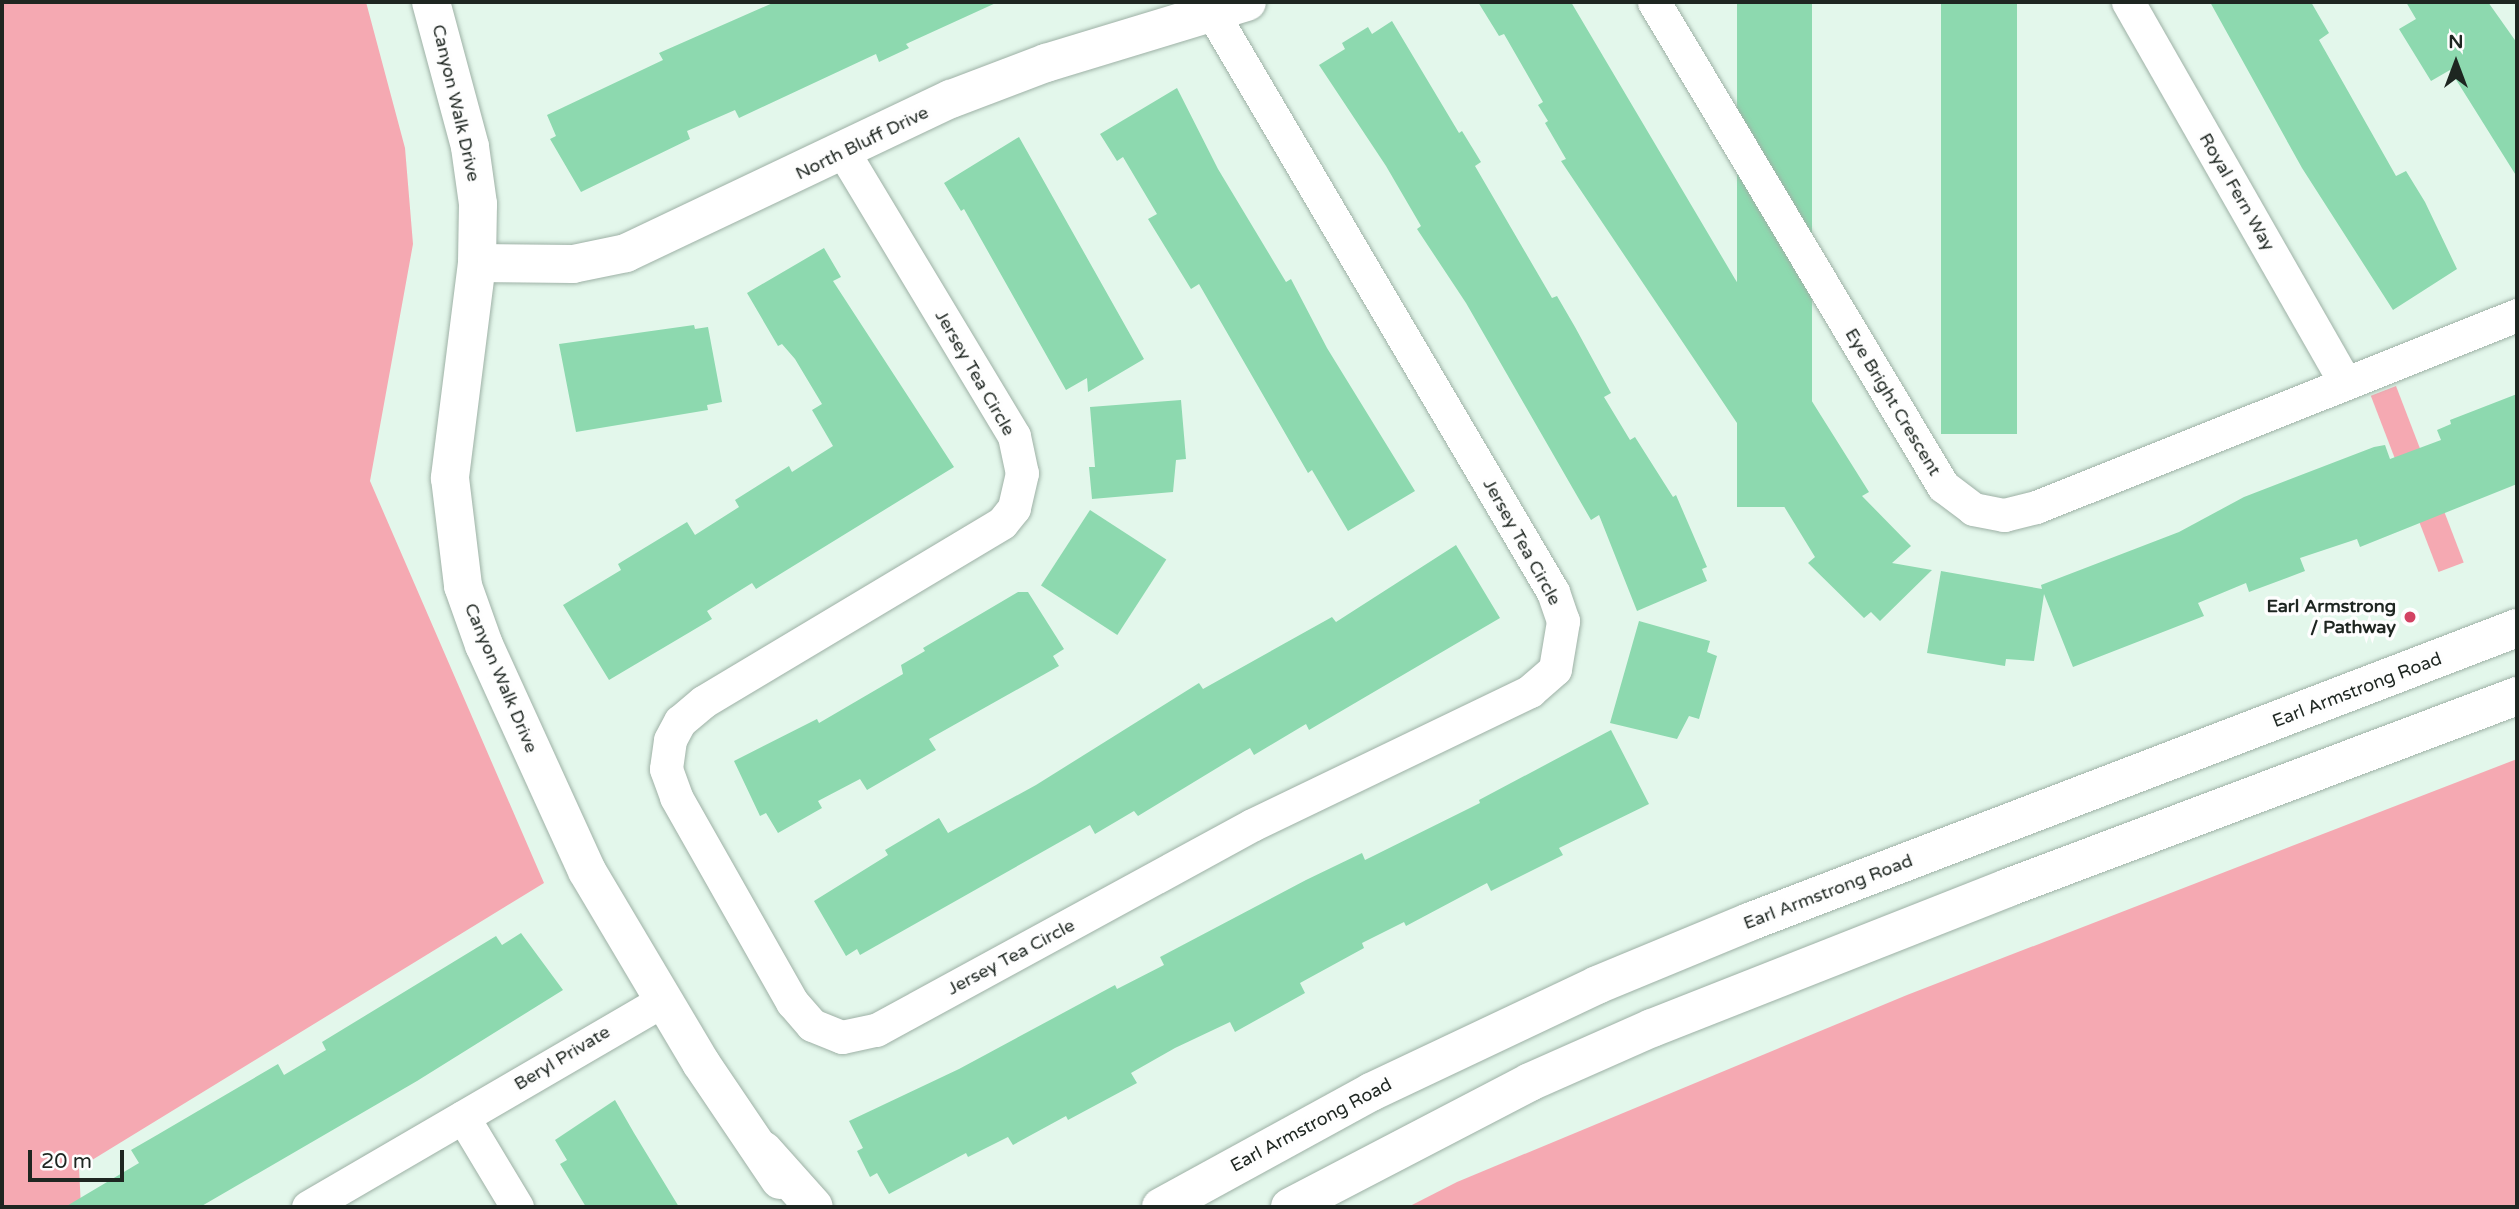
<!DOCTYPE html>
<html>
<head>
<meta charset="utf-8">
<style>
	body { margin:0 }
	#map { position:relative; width:2519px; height:1209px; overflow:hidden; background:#e3f7eb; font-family:"Varela Round",sans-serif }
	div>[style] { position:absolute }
	.green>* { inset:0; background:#f5a9b2; transform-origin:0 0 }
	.building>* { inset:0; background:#8dd9af; transform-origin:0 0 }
	.roads { filter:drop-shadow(0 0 2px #9eb1a6) drop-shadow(0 0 2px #9eb1a6) }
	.minor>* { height:33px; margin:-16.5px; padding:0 16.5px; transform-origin:16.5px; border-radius:16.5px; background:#fff }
	.tertiary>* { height:38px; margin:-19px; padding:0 19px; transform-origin:19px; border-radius:19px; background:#fff }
	.secondary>* { height:38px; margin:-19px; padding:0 19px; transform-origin:19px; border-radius:19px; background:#fff }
	.dots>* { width:19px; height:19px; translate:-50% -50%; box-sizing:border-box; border:4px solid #fefefe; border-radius:50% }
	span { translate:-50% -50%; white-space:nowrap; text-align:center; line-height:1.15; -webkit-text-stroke:7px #fefefe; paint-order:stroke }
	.street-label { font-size:18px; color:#1e2621 }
	.poi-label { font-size:18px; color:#1e2621; font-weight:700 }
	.right { translate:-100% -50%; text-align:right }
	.frame { position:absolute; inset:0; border:4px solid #1e2621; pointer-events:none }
	.north { position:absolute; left:2421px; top:28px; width:70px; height:70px; -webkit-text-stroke:5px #fefefe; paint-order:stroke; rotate:0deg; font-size:19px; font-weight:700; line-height:28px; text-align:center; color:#1e2621 }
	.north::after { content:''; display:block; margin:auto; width:24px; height:32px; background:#1e2621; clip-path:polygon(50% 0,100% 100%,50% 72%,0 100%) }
	.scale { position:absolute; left:28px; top:1150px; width:96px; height:32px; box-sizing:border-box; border:4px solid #1e2621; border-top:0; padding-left:9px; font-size:21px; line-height:24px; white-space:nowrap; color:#1e2621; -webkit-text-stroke:5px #fefefe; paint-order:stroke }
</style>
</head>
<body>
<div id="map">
	<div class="green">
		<i style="clip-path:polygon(2px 2px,366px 2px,405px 148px,413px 244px,370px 481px,544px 883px,79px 1168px,81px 1207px,2px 1207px)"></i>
		<i style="left:2396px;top:386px;width:189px;height:27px;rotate:69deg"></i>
		<i style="clip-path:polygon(2517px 759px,2517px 1207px,1408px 1207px,1457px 1182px,1907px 995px)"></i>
	</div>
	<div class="building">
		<i style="clip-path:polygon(775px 2px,998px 2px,906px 44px,909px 48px,879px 62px,876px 54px,739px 118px,735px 110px,687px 131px,690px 139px,581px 192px,550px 139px,556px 136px,547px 115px,663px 60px,659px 53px)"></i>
		<i style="clip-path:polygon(1478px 2px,1571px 2px,1735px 279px,1869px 492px,1862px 496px,1911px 546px,1892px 563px,1932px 570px,1880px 621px,1871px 612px,1864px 618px,1808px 563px,1815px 557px,1774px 490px,1780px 487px,1561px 161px,1566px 159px,1545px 123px,1548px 121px,1538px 105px,1543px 102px,1504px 34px,1499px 36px)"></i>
		<i style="left:1737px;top:2px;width:75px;height:505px"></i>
		<i style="left:1941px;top:2px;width:76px;height:432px"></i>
		<i style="clip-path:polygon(2210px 2px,2311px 2px,2329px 33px,2319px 40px,2396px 176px,2406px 171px,2425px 202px,2457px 269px,2393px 310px,2302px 168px)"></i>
		<i style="clip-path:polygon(2406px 2px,2488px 2px,2517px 43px,2517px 177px,2450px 70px,2431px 81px,2399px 29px,2416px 19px)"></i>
		<i style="clip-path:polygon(1392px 21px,1459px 133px,1462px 131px,1481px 162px,1475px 166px,1552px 298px,1557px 296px,1575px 327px,1611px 393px,1604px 397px,1630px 440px,1635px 437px,1673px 497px,1676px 495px,1707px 567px,1702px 569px,1707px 581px,1637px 611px,1599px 515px,1591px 520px,1466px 303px,1417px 229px,1421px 226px,1386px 166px,1319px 65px,1345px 49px,1342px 43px,1368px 27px,1372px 34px)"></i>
		<i style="clip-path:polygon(1177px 88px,1218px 169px,1286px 282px,1291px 279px,1327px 348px,1415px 491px,1348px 531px,1312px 470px,1308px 473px,1199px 284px,1191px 289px,1148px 219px,1157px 214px,1123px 157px,1117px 161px,1100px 134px)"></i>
		<i style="clip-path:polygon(1019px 137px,1144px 359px,1088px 392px,1087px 378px,1066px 390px,964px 209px,961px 211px,944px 183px)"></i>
		<i style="clip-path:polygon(824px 248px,841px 277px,833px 281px,954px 467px,756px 589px,752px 583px,707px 611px,712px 619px,609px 680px,563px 605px,621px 570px,618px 564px,687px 522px,695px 535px,739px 507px,735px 500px,789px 466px,792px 472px,833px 446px,812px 410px,822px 404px,795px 359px,782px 344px,778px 346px,747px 293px)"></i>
		<i style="clip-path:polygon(694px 325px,695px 329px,708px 327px,722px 402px,707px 405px,708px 410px,576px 432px,559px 344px)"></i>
		<i style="clip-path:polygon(2517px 394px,2517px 484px,2360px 547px,2357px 539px,2300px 558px,2305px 571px,2249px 592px,2246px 583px,2198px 603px,2204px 616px,2073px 667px,2044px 594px,2034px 661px,2006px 659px,2005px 666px,1927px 653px,1941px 571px,2042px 589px,2041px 585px,2179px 532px,2244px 497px,2374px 447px,2385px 445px,2390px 459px,2441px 440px,2437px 430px,2451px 424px,2450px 420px)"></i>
		<i style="clip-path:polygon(1181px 400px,1186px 459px,1176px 460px,1173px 492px,1092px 499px,1089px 467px,1095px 467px,1090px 407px)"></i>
		<i style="left:1090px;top:510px;width:91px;height:90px;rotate:33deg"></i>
		<i style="clip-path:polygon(1456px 545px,1500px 618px,1309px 730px,1306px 724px,1254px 755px,1250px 748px,1138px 816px,1134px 811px,1095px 834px,1090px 825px,860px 955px,857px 949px,846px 956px,814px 901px,888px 855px,885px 850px,939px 818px,948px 833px,1036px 785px,1199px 683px,1203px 689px,1332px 617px,1336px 622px)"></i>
		<i style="clip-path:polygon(1018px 592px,1028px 592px,1064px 649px,1053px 656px,1059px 666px,929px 739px,936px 750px,867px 790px,860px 779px,818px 801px,822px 808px,778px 833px,766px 813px,760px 816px,734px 761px,817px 719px,819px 723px,903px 674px,901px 665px,925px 651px,923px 648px)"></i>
		<i style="clip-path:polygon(1639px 621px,1710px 641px,1707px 652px,1717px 656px,1699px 719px,1689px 716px,1677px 739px,1610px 723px)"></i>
		<i style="clip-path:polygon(1611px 730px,1649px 804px,1559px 848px,1563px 855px,1491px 891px,1487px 883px,1406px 926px,1404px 922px,1362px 943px,1364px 948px,1300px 983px,1305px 993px,1235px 1032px,1230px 1022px,1175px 1048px,1131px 1073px,1137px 1083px,1068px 1120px,1066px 1116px,1013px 1145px,1008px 1137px,968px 1157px,966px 1153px,889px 1194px,877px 1173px,870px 1177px,857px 1151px,863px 1148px,849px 1121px,959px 1069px,1115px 985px,1117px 989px,1164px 965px,1160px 957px,1306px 880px,1362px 853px,1365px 860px,1480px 803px,1479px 800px)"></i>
		<i style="clip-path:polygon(521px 933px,563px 990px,417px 1081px,200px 1207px,65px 1207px,139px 1163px,131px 1150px,157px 1135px,278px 1064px,284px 1075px,326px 1050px,322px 1042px,496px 936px,502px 945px)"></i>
		<i style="clip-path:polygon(615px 1100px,634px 1133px,679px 1207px,586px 1207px,560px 1164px,567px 1160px,555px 1140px)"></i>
	</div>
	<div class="roads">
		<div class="minor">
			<i style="left:1654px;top:2px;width:564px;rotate:59.16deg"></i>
			<i style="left:1943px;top:486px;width:38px;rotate:37deg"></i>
			<i style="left:1973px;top:509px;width:32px;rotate:11deg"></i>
			<i style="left:2004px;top:515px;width:33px;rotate:-14deg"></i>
			<i style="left:2036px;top:507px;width:518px;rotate:-21.76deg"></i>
			<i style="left:2128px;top:2px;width:438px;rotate:60.3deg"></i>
			<i style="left:844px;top:153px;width:330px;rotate:59deg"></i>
			<i style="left:1014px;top:436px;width:38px;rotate:78deg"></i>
			<i style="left:1022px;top:473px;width:36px;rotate:103deg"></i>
			<i style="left:1014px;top:508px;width:19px;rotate:129deg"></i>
			<i style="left:1002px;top:523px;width:348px;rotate:149.1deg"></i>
			<i style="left:703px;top:702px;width:30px;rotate:140deg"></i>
			<i style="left:680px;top:721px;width:21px;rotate:118deg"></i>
			<i style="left:670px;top:740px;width:29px;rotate:98deg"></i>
			<i style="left:666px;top:769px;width:30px;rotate:70deg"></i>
			<i style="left:676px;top:797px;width:236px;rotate:60.5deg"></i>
			<i style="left:792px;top:1002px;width:30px;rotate:49deg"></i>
			<i style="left:812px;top:1025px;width:32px;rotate:22deg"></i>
			<i style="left:842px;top:1037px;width:35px;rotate:-12deg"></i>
			<i style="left:876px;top:1030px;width:428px;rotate:-28.6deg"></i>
			<i style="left:1252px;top:825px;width:309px;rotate:-25.7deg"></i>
			<i style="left:1530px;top:691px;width:33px;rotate:-41deg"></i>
			<i style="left:1555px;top:669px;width:49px;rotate:-80.5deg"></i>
			<i style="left:1563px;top:621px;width:31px;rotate:-109deg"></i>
			<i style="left:1553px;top:592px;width:684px;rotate:-120.46deg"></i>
			<i style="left:463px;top:1117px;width:105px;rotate:59deg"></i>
			<i style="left:308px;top:1207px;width:411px;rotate:-30.2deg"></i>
		</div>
		<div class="tertiary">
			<i style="left:431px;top:2px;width:150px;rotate:74.9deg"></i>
			<i style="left:470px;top:147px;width:58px;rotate:82deg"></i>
			<i style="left:478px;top:204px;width:59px;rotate:91deg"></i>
			<i style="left:477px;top:263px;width:217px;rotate:97.2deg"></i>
			<i style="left:450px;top:478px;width:109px;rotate:83.1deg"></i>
			<i style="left:463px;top:586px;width:63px;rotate:70.4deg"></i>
			<i style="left:484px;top:645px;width:248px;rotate:65.5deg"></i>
			<i style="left:587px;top:871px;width:223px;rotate:59.3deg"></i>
			<i style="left:701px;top:1063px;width:141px;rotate:56deg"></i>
			<i style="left:477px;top:263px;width:96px;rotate:0.6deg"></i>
			<i style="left:573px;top:264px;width:54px;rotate:-11.7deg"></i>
			<i style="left:626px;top:253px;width:360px;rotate:-25.4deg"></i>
			<i style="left:951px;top:99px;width:102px;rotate:-20.8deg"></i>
			<i style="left:1046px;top:63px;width:210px;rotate:-16.9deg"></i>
		</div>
		<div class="secondary">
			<i style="left:763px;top:1150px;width:76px;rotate:48.2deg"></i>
			<i style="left:1161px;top:1207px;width:239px;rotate:-28.7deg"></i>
			<i style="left:1371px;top:1092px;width:250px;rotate:-25.3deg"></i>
			<i style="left:1597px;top:985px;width:165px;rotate:-22.5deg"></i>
			<i style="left:1749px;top:922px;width:822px;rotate:-20.95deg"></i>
			<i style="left:1290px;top:1207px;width:271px;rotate:-27.5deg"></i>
			<i style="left:1530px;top:1082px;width:133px;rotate:-23.9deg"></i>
			<i style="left:1652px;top:1028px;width:382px;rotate:-21.5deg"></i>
			<i style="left:2007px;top:888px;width:545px;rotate:-20.63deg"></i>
		</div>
	</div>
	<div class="dots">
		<i style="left:2410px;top:617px;background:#d34363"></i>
	</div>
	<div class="street-label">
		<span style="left:456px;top:103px;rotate:77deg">Canyon Walk Drive</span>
		<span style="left:862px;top:143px;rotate:-26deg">North Bluff Drive</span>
		<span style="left:2237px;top:192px;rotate:60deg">Royal Fern Way</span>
		<span style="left:975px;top:373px;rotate:60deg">Jersey Tea Circle</span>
		<span style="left:1893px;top:402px;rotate:59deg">Eye Bright Crescent</span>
		<span style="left:1522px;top:542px;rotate:61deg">Jersey Tea Circle</span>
		<span style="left:501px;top:678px;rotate:67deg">Canyon Walk Drive</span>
		<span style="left:2357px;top:690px;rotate:-21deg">Earl Armstrong Road</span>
		<span style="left:1828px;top:892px;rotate:-21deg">Earl Armstrong Road</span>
		<span style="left:1011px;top:957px;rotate:-28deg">Jersey Tea Circle</span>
		<span style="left:562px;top:1058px;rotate:-31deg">Beryl Private</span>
		<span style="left:1311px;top:1125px;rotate:-28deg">Earl Armstrong Road</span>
	</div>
	<div class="poi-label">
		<span class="right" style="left:2396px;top:617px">Earl Armstrong<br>/ Pathway</span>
	</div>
	<div class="frame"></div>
	<div class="north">N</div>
	<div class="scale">20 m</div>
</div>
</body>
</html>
